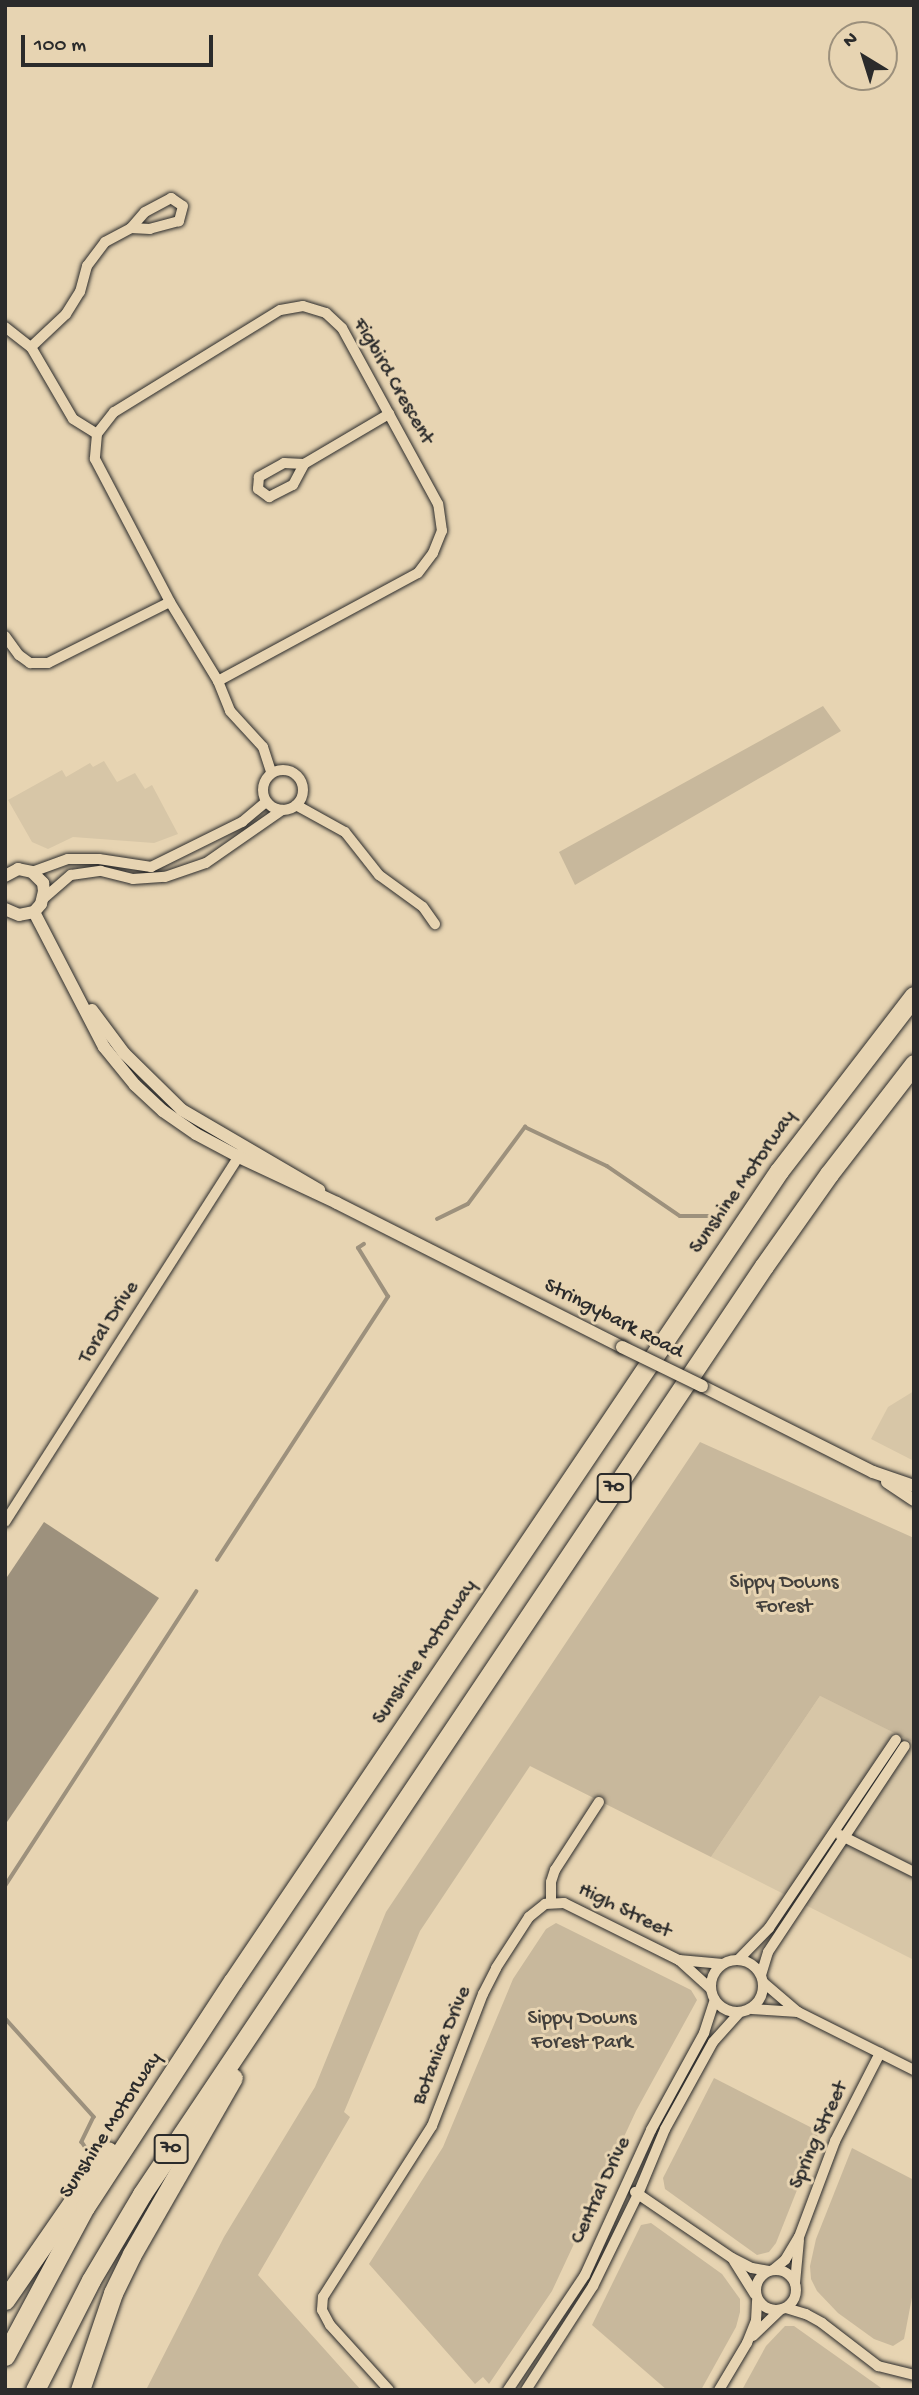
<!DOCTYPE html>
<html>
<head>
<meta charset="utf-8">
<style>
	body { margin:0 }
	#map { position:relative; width:919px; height:2395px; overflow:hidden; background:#e7d4b2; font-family:"Gochi Hand",sans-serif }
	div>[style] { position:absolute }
	.built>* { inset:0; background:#d7c6a7 }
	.green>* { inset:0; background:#c8b89c }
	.water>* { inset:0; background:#9d917d }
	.stream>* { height:3.5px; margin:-1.75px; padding:0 1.75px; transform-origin:1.75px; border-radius:1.75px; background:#9d917d }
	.roads { filter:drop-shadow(0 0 2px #2b2b2b) drop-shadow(0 0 2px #2b2b2b) }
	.minor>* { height:10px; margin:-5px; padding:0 5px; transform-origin:5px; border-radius:5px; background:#e7d4b2 }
	.minor>.ring { margin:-5px; padding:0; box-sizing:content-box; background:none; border:10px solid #e7d4b2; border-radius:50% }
	.tertiary>* { height:12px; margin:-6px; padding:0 6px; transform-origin:6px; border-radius:6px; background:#e7d4b2 }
	.motorway>* { height:19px; margin:-9.5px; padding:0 9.5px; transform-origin:9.5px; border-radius:9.5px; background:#e7d4b2 }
	.bridges { filter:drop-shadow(0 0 2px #2b2b2b) drop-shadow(0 0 2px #2b2b2b) }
	.tertiary-bridge>* { height:12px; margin:-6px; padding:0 6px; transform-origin:6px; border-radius:6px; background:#e7d4b2 }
	span { translate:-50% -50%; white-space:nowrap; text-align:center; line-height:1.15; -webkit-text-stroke:6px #e7d4b2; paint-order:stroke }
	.shield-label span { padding:2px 5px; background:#e7d4b2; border:2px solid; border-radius:5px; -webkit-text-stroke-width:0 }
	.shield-label { font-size:19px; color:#2b2b2b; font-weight:700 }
	.street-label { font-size:21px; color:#2b2b2b }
	.park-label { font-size:21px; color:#43403c }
	.frame { position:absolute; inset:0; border:7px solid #2b2b2b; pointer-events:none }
	.north { position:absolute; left:828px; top:21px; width:70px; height:70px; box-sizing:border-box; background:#e7d4b2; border:2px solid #9c907c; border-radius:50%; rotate:322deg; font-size:19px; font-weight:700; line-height:28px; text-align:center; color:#2b2b2b }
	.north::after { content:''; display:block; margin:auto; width:24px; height:32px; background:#2b2b2b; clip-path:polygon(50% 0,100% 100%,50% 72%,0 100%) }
	.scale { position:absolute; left:21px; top:35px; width:192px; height:32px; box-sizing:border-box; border:4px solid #2b2b2b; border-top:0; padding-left:9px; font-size:21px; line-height:24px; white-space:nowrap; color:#2b2b2b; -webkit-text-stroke:5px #e7d4b2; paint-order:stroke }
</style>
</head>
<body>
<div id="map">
	<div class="built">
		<i style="clip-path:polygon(104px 761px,117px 782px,135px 773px,145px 789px,152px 785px,178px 834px,154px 843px,73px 837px,48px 849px,32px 842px,8px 800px,62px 770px,66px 777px,90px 763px,93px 767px)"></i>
		<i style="clip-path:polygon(914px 1391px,914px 1461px,871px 1439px,888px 1407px)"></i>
		<i style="clip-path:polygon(820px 1696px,914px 1743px,914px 1960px,711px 1857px)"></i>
	</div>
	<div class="green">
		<i style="clip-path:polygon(823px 706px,841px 731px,575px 885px,559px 852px)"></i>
		<i style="clip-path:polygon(700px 1442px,914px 1538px,914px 1743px,820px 1696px,711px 1857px,530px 1766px,420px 1931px,344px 2112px,350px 2117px,258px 2275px,361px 2390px,146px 2390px,224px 2237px,315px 2087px,386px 1912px)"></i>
		<i style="clip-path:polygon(556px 1923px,691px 1990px,697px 2000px,636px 2111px,552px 2291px,489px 2384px,483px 2377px,475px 2384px,369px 2264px,443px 2147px,513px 1979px,546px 1929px)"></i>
		<i style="clip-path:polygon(714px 2078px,820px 2132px,776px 2243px,769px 2252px,757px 2255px,665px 2189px,663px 2178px)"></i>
		<i style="clip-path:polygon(852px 2148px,914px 2180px,914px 2287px,904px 2339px,893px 2346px,874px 2339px,838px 2313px,817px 2291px,811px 2279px,810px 2266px,816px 2239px)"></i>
		<i style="clip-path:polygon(651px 2223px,722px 2274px,740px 2299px,740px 2312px,736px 2327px,701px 2390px,667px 2390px,592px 2325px,641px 2225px)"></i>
		<i style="clip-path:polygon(785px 2326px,794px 2326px,884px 2390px,742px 2390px,766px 2346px)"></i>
	</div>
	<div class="water">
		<i style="clip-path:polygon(44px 1522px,159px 1598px,5px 1825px,5px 1580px)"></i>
	</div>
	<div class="stream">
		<i style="left:437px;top:1219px;width:34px;rotate:-26deg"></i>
		<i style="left:468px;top:1204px;width:96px;rotate:-53.5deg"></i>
		<i style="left:525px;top:1127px;width:91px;rotate:25.4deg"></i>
		<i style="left:607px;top:1166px;width:88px;rotate:34.4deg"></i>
		<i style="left:680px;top:1216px;width:29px"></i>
		<i style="left:217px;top:1560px;width:314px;rotate:-57deg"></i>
		<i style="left:388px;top:1297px;width:57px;rotate:-121.5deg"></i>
		<i style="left:358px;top:1248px;width:7px;rotate:-34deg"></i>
		<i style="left:5px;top:1886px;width:351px;rotate:-57deg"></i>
		<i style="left:5px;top:2018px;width:133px;rotate:48deg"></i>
		<i style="left:94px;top:2117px;width:28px;rotate:116deg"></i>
		<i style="left:82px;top:2142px;width:14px;rotate:56deg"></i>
	</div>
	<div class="roads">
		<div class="minor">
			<i style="left:5px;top:327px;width:33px;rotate:38deg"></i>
			<i style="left:31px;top:347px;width:83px;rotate:59.7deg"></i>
			<i style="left:73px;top:419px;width:28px;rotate:32deg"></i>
			<i style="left:31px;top:347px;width:48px;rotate:-43.3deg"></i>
			<i style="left:66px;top:314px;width:26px;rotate:-58deg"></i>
			<i style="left:80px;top:292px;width:27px;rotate:-75deg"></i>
			<i style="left:87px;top:266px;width:30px;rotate:-53deg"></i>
			<i style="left:105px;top:242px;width:30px;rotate:-28deg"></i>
			<i style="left:131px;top:228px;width:21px;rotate:-49deg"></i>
			<i style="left:145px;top:212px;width:30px;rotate:-28deg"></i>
			<i style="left:171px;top:198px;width:14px;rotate:34deg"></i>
			<i style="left:183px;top:206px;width:16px;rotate:105deg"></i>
			<i style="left:179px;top:221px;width:30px;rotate:165deg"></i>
			<i style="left:150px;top:229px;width:19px;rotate:-177deg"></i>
			<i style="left:304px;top:464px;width:20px;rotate:-177deg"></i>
			<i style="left:284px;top:463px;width:29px;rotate:151deg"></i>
			<i style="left:259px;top:477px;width:12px;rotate:95deg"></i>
			<i style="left:258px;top:489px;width:14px;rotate:36deg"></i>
			<i style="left:269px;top:497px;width:27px;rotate:-27deg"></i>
			<i style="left:293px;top:485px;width:24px;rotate:-62deg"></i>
			<i style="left:304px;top:464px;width:99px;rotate:-30.5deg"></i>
			<i style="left:5px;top:636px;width:24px;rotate:54deg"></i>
			<i style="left:19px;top:655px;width:14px;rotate:36deg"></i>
			<i style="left:30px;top:663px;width:18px"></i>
			<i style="left:48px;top:663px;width:136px;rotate:-26.6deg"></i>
			<i style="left:218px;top:681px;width:227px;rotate:-28.4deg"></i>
			<i style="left:418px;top:573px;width:25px;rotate:-53deg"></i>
			<i style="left:433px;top:553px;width:24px;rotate:-68deg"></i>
			<i style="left:442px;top:531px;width:27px;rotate:-98deg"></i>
			<i style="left:438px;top:504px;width:200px;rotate:-118.6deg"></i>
			<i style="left:342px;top:328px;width:22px;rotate:-137deg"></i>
			<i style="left:326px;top:313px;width:24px;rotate:-163deg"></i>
			<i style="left:303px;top:306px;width:23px;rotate:170deg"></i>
			<i style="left:280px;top:310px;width:195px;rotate:148.4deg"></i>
			<i style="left:114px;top:412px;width:28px;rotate:128deg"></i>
			<i style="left:97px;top:434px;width:25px;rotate:95deg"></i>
			<i style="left:95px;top:459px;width:161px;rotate:62.3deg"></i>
			<i style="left:170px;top:602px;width:92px;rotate:58.7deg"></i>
			<i style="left:218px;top:681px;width:32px;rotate:68deg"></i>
			<i style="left:230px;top:711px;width:49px;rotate:47.5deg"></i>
			<i style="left:263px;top:747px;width:26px;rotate:72deg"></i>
			<i class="ring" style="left:263px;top:770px;width:30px;height:30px"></i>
			<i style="left:296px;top:805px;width:56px;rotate:28.9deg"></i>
			<i style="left:345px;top:832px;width:55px;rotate:51.7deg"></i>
			<i style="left:379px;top:875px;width:54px;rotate:36deg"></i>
			<i style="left:423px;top:907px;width:21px;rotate:55deg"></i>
			<i style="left:32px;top:872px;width:38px;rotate:-20deg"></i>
			<i style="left:68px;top:859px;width:31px"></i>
			<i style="left:99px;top:859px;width:53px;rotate:8.7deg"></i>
			<i style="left:151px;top:867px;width:102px;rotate:-26.3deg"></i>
			<i style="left:242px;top:822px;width:31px;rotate:-40deg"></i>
			<i style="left:43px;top:899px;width:37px;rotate:-41deg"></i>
			<i style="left:71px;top:875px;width:30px;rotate:-8deg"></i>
			<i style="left:101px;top:871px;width:33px;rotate:14deg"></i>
			<i style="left:133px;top:879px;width:32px;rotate:-4deg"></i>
			<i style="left:165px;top:877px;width:43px;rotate:-18.9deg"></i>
			<i style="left:206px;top:863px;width:93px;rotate:-34.9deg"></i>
			<i style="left:5px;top:1522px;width:442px;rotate:-57.4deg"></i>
			<i style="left:840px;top:1835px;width:83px;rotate:26.6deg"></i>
			<i style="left:551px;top:1902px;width:20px;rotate:-90deg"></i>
			<i style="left:551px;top:1882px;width:13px;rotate:-72deg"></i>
			<i style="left:555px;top:1870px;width:81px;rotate:-57.1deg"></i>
			<i class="ring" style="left:711px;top:1960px;width:42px;height:42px"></i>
			<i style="left:679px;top:1960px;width:44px;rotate:5.2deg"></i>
			<i style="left:738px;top:1960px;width:45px;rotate:-45.9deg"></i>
			<i style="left:769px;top:1928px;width:227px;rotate:-56deg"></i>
			<i style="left:761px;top:1975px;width:24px;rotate:-73deg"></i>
			<i style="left:768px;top:1952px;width:247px;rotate:-56.4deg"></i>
			<i style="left:764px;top:1983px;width:45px;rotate:40.5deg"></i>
			<i style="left:798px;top:2012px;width:130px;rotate:26.6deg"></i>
			<i style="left:752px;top:2009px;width:46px;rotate:3.7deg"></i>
			<i style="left:635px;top:2192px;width:117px;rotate:34.2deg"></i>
			<i style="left:732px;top:2258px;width:22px;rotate:27deg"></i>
			<i style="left:752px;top:2268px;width:17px;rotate:10deg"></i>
			<i style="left:734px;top:2261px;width:39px;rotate:58deg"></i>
			<i class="ring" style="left:756px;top:2270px;width:30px;height:30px"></i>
			<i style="left:773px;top:2270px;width:16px;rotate:-40deg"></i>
			<i style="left:785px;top:2260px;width:27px;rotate:-59deg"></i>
			<i style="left:799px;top:2237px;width:103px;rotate:-69.4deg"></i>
			<i style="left:835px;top:2141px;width:99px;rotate:-62.9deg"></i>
			<i style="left:795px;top:2283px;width:43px;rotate:-84.7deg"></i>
			<i style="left:786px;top:2308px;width:21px;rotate:17deg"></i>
			<i style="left:806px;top:2314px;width:18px;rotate:29deg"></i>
			<i style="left:822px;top:2323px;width:71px;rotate:37.5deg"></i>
			<i style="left:878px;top:2366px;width:37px;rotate:14deg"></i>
			<i style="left:753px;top:2336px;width:37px;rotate:-44deg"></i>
			<i style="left:389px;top:2390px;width:88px;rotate:-132.2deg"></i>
			<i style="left:330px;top:2325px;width:17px;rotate:-118deg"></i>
			<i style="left:322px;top:2310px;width:13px;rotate:-86deg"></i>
			<i style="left:323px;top:2297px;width:203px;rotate:-57.5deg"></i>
			<i style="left:432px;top:2126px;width:142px;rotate:-68.9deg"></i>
			<i style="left:483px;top:1994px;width:29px;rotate:-63deg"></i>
			<i style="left:496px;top:1968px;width:61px;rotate:-57.1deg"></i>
			<i style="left:529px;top:1917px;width:21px;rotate:-39deg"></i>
			<i style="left:545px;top:1904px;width:19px;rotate:-3deg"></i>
			<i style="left:564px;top:1903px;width:128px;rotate:26.4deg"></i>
			<i style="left:679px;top:1960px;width:43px;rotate:42.2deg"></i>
			<i style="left:508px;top:2390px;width:138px;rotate:-56.2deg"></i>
			<i style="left:585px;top:2275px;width:159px;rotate:-65.5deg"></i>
			<i style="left:651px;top:2130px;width:111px;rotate:-61.3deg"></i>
			<i style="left:704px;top:2033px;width:35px;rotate:-72deg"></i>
			<i style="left:526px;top:2390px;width:124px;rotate:-57.2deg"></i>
			<i style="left:593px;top:2286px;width:102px;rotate:-63.9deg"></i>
			<i style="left:638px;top:2194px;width:70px;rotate:-67.4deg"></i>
			<i style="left:665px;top:2129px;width:99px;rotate:-61.1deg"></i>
			<i style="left:713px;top:2042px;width:39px;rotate:-48deg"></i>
			<i style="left:719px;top:2390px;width:55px;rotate:-59.2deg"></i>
			<i style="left:747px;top:2343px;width:24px;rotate:-68deg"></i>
			<i style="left:756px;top:2321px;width:21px;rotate:-87deg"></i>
		</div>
		<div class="tertiary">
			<i style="left:5px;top:876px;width:15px;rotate:-28deg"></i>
			<i style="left:18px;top:869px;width:14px;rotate:12deg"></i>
			<i style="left:32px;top:872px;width:16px;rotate:45deg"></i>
			<i style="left:43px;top:883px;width:8px;rotate:83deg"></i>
			<i style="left:44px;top:891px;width:13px;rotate:103deg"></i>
			<i style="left:41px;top:904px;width:11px;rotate:131deg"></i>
			<i style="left:34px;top:912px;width:15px;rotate:169deg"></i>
			<i style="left:19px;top:915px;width:15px;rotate:-157deg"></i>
			<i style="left:34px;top:912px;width:152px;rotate:62.6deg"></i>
			<i style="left:104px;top:1047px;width:49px;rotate:50.8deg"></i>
			<i style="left:135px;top:1085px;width:38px;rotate:43deg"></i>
			<i style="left:163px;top:1111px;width:40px;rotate:34.9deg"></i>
			<i style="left:196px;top:1134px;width:49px;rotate:28.1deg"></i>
			<i style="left:239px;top:1157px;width:108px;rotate:25.1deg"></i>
			<i style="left:337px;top:1203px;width:319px;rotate:26.8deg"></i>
			<i style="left:92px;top:1010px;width:54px;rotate:53.3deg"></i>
			<i style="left:124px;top:1053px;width:81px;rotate:44.5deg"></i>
			<i style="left:182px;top:1110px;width:159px;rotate:30.3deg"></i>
			<i style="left:702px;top:1386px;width:191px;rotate:26.7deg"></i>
			<i style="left:873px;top:1472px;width:43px;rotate:18.9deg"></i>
			<i style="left:887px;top:1482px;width:32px;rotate:34deg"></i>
		</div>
		<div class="motorway">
			<i style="left:5px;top:2300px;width:181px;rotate:-55.3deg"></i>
			<i style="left:5px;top:2356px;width:169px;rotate:-61.8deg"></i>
			<i style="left:85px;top:2207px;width:270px;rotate:-56.8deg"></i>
			<i style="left:233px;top:1981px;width:977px;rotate:-56.02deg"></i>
			<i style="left:779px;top:1171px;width:221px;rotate:-52.4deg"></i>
			<i style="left:35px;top:2390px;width:123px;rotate:-63deg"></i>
			<i style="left:91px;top:2280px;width:100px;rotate:-59.3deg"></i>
			<i style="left:142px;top:2194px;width:1117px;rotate:-56.17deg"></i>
			<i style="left:764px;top:1266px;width:113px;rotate:-54.8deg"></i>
			<i style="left:829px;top:1174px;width:139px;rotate:-52.3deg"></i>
			<i style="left:80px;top:2390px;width:102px;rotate:-71.2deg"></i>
			<i style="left:113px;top:2293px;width:43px;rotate:-64deg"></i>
			<i style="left:132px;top:2254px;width:203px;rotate:-60.2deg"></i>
		</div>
	</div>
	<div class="bridges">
		<div class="tertiary-bridge">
			<i style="left:622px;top:1347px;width:89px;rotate:26deg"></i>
		</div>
	</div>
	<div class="shield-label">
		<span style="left:614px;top:1488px">70</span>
		<span style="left:171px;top:2149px">70</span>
	</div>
	<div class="street-label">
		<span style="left:392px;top:382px;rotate:60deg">Figbird Crescent</span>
		<span style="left:744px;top:1183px;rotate:-55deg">Sunshine Motorway</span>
		<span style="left:613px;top:1320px;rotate:27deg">Stringybark Road</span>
		<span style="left:110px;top:1323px;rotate:-57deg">Toral Drive</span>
		<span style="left:426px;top:1653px;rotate:-56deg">Sunshine Motorway</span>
		<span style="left:624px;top:1912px;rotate:26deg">High Street</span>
		<span style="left:443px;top:2046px;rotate:-68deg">Botanica Drive</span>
		<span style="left:112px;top:2126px;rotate:-57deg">Sunshine Motorway</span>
		<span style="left:820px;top:2136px;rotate:-66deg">Spring Street</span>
		<span style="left:602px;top:2191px;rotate:-65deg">Central Drive</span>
	</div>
	<div class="park-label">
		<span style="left:784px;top:1596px">Sippy Downs<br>Forest</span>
		<span style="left:582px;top:2032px">Sippy Downs<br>Forest Park</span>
	</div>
	<div class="frame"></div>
	<div class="north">N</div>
	<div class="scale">100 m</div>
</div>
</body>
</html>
